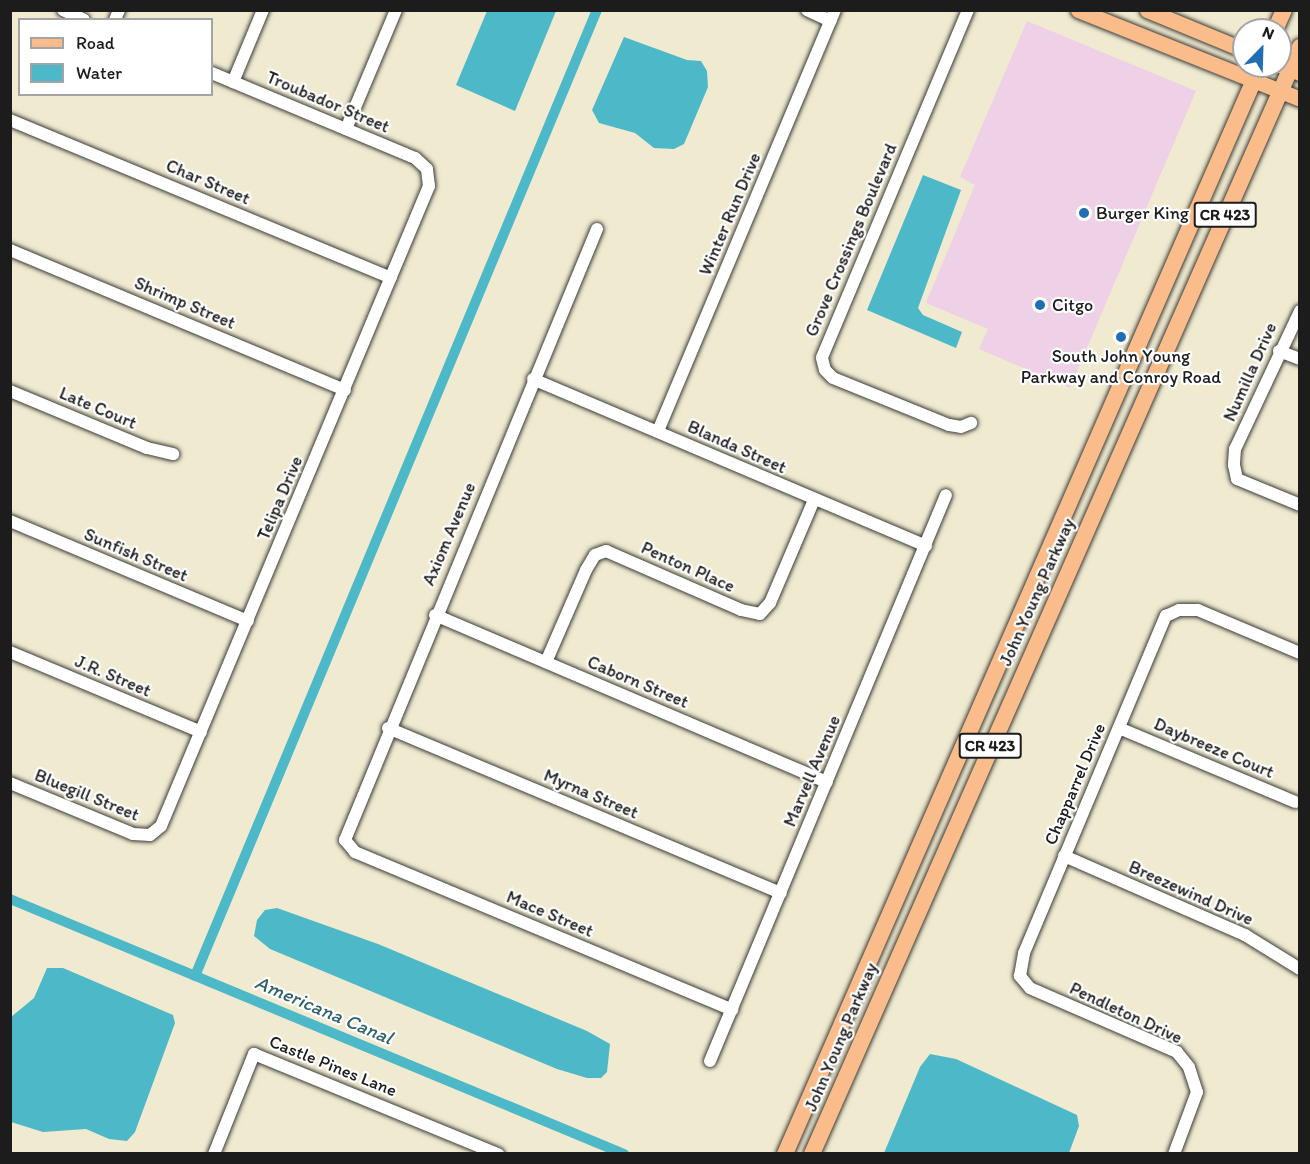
<!DOCTYPE html>
<html>
<head>
<meta charset="utf-8">
<style>
	body { margin:0 }
	#map { position:relative; width:1310px; height:1164px; overflow:hidden; background:#efead0; font-family:Itim,sans-serif }
	div>[style] { position:absolute }
	.built>* { inset:0; background:#eed0e7 }
	.water>* { inset:0; background:#4db9c8 }
	.canal>* { height:10px; margin:-5px; padding:0 5px; transform-origin:5px; border-radius:5px; background:#4db9c8 }
	.roads { filter:drop-shadow(0 0 2px #3c3b37) drop-shadow(0 0 2px #3c3b37) }
	.minor>* { height:12px; margin:-6px; padding:0 6px; transform-origin:6px; border-radius:6px; background:#fff }
	.major>* { height:15px; margin:-7.5px; padding:0 7.5px; transform-origin:7.5px; border-radius:7.5px; background:#f9bc8a }
	.highway>* { height:16px; margin:-8px; padding:0 8px; transform-origin:8px; border-radius:8px; background:#f9bc8a }
	.dots>* { width:16px; height:16px; translate:-50% -50%; box-sizing:border-box; border:3px solid #fff; border-radius:50% }
	span { translate:-50% -50%; white-space:nowrap; text-align:center; line-height:1.15; -webkit-text-stroke:4.5px #fff; paint-order:stroke }
	.shield-label span { padding:2px 4px; background:#fff; border:2px solid; border-radius:4px; -webkit-text-stroke-width:0 }
	.shield-label { font-size:16px; color:#1c1c1c; font-weight:700 }
	.street-label { font-size:18px; color:#1c1c1c }
	.poi-label { font-size:18px; color:#1c1c1c }
	.left { translate:0 -50%; text-align:left }
	.water-label { font-size:20px; color:#326369; font-style:italic }
	.frame { position:absolute; inset:0; border:12px solid #1c1c1c; pointer-events:none }
	.legend { position:absolute; left:18px; top:18px; width:195px; height:78px; box-sizing:border-box; background:#fff; border:2px solid #a4a4a4; margin:0; padding:8px 10px; list-style:none; font-size:18px; color:#1c1c1c }
	.legend li { display:flex; align-items:center; gap:12px; height:30px }
	.legend b { width:30px; border:2px solid #a4a4a4 }
	.north { position:absolute; left:1232px; top:18px; width:60px; height:60px; box-sizing:border-box; background:#fff; border:2px solid #a4a4a4; border-radius:50%; rotate:23deg; font-size:16px; font-weight:700; line-height:24px; text-align:center; color:#1c1c1c }
	.north::after { content:''; display:block; margin:auto; width:21px; height:27px; background:#1f6fb2; clip-path:polygon(50% 0,100% 100%,50% 72%,0 100%) }
</style>
</head>
<body>
<div id="map">
	<div class="built">
		<i style="clip-path:polygon(1027px 21px,1196px 91px,1070px 388px,979px 349px,988px 329px,926px 303px,975px 185px,960px 177px)"></i>
	</div>
	<div class="water">
		<i style="clip-path:polygon(487px 11px,556px 11px,515px 111px,456px 85px)"></i>
		<i style="clip-path:polygon(624px 37px,687px 60px,701px 61px,707px 71px,708px 87px,684px 144px,674px 149px,654px 148px,635px 133px,599px 123px,592px 110px)"></i>
		<i style="clip-path:polygon(923px 175px,961px 190px,918px 308px,923px 315px,962px 332px,956px 348px,867px 310px)"></i>
		<i style="clip-path:polygon(277px 908px,378px 944px,587px 1031px,610px 1044px,607px 1072px,601px 1078px,587px 1078px,557px 1069px,270px 949px,254px 936px,257px 920px,265px 910px)"></i>
		<i style="clip-path:polygon(47px 968px,63px 968px,173px 1015px,175px 1023px,135px 1132px,127px 1141px,109px 1139px,86px 1129px,43px 1132px,11px 1122px,11px 1017px,34px 998px)"></i>
		<i style="clip-path:polygon(930px 1054px,956px 1059px,1077px 1115px,1079px 1126px,1069px 1153px,884px 1153px,920px 1067px)"></i>
	</div>
	<div class="canal">
		<i style="left:10px;top:899px;width:665px;rotate:22.55deg"></i>
		<i style="left:195px;top:976px;width:1046px;rotate:-67.41deg"></i>
	</div>
	<div class="roads">
		<div class="minor">
			<i style="left:63px;top:10px;width:23px;rotate:25deg"></i>
			<i style="left:807px;top:10px;width:26px;rotate:25deg"></i>
			<i style="left:968px;top:10px;width:377px;rotate:112.8deg"></i>
			<i style="left:822px;top:358px;width:12px;rotate:76deg"></i>
			<i style="left:825px;top:370px;width:11px;rotate:45deg"></i>
			<i style="left:833px;top:378px;width:125px;rotate:22.1deg"></i>
			<i style="left:949px;top:425px;width:12px;rotate:9deg"></i>
			<i style="left:961px;top:427px;width:11px;rotate:-22deg"></i>
			<i style="left:115px;top:20px;width:11px;rotate:-68deg"></i>
			<i style="left:233px;top:82px;width:78px;rotate:-67.4deg"></i>
			<i style="left:10px;top:120px;width:412px;rotate:22.5deg"></i>
			<i style="left:346px;top:129px;width:129px;rotate:-67.2deg"></i>
			<i style="left:597px;top:229px;width:661px;rotate:112.41deg"></i>
			<i style="left:345px;top:840px;width:16px;rotate:50deg"></i>
			<i style="left:355px;top:852px;width:409px;rotate:22.7deg"></i>
			<i style="left:10px;top:250px;width:363px;rotate:22.7deg"></i>
			<i style="left:1300px;top:311px;width:153px;rotate:115.2deg"></i>
			<i style="left:1235px;top:449px;width:16px;rotate:94deg"></i>
			<i style="left:1234px;top:465px;width:14px;rotate:78deg"></i>
			<i style="left:1237px;top:479px;width:68px;rotate:22.4deg"></i>
			<i style="left:1279px;top:351px;width:22px;rotate:21deg"></i>
			<i style="left:533px;top:379px;width:427px;rotate:23deg"></i>
			<i style="left:10px;top:391px;width:148px;rotate:22.6deg"></i>
			<i style="left:147px;top:448px;width:27px;rotate:13deg"></i>
			<i style="left:658px;top:431px;width:457px;rotate:-67.2deg"></i>
			<i style="left:10px;top:521px;width:258px;rotate:22.8deg"></i>
			<i style="left:435px;top:615px;width:426px;rotate:23.1deg"></i>
			<i style="left:10px;top:652px;width:207px;rotate:22.7deg"></i>
			<i style="left:546px;top:662px;width:100px;rotate:-66.5deg"></i>
			<i style="left:586px;top:570px;width:17px;rotate:-59deg"></i>
			<i style="left:595px;top:555px;width:12px;rotate:-20deg"></i>
			<i style="left:606px;top:551px;width:147px;rotate:23.6deg"></i>
			<i style="left:741px;top:610px;width:19px;rotate:12deg"></i>
			<i style="left:760px;top:614px;width:15px;rotate:-48deg"></i>
			<i style="left:770px;top:603px;width:112px;rotate:-66.9deg"></i>
			<i style="left:388px;top:728px;width:426px;rotate:22.8deg"></i>
			<i style="left:1119px;top:728px;width:191px;rotate:22.8deg"></i>
			<i style="left:10px;top:783px;width:133px;rotate:22.5deg"></i>
			<i style="left:133px;top:834px;width:17px;rotate:3deg"></i>
			<i style="left:150px;top:835px;width:14px;rotate:-39deg"></i>
			<i style="left:161px;top:826px;width:694px;rotate:-67.28deg"></i>
			<i style="left:429px;top:186px;width:17px;rotate:-97deg"></i>
			<i style="left:427px;top:169px;width:16px;rotate:-137deg"></i>
			<i style="left:415px;top:158px;width:220px;rotate:-157.3deg"></i>
			<i style="left:1064px;top:856px;width:197px;rotate:23.6deg"></i>
			<i style="left:1245px;top:935px;width:65px;rotate:31.7deg"></i>
			<i style="left:710px;top:1061px;width:613px;rotate:-67.37deg"></i>
			<i style="left:214px;top:1154px;width:108px;rotate:-68.2deg"></i>
			<i style="left:254px;top:1054px;width:264px;rotate:22.3deg"></i>
			<i style="left:1174px;top:1154px;width:66px;rotate:-69.6deg"></i>
			<i style="left:1197px;top:1092px;width:26px;rotate:-108deg"></i>
			<i style="left:1189px;top:1067px;width:19px;rotate:-129deg"></i>
			<i style="left:1177px;top:1052px;width:160px;rotate:-156.5deg"></i>
			<i style="left:1030px;top:988px;width:16px;rotate:-130deg"></i>
			<i style="left:1020px;top:976px;width:23px;rotate:-80deg"></i>
			<i style="left:1024px;top:953px;width:366px;rotate:-67.2deg"></i>
			<i style="left:1166px;top:616px;width:14px;rotate:-25deg"></i>
			<i style="left:1179px;top:610px;width:19px"></i>
			<i style="left:1198px;top:610px;width:111px;rotate:22.9deg"></i>
		</div>
		<div class="major">
			<i style="left:1078px;top:10px;width:239px;rotate:21.8deg"></i>
			<i style="left:1147px;top:10px;width:105px;rotate:22.4deg"></i>
			<i style="left:1280px;top:65px;width:22px;rotate:22deg"></i>
		</div>
		<div class="highway">
			<i style="left:1275px;top:30px;width:22px;rotate:-66deg"></i>
			<i style="left:785px;top:1154px;width:1187px;rotate:-66.41deg"></i>
			<i style="left:812px;top:1154px;width:1210px;rotate:-66.21deg"></i>
		</div>
	</div>
	<div class="dots">
		<i style="left:1084px;top:213px;background:#1f6fb2"></i>
		<i style="left:1040px;top:305px;background:#1f6fb2"></i>
		<i style="left:1121px;top:337px;background:#1f6fb2"></i>
	</div>
	<div class="shield-label">
		<span style="left:1225px;top:215px">CR 423</span>
		<span style="left:990px;top:746px">CR 423</span>
	</div>
	<div class="street-label">
		<span style="left:328px;top:102px;rotate:23deg">Troubador Street</span>
		<span style="left:208px;top:182px;rotate:23deg">Char Street</span>
		<span style="left:730px;top:214px;rotate:-67deg">Winter Run Drive</span>
		<span style="left:851px;top:240px;rotate:-67deg">Grove Crossings Boulevard</span>
		<span style="left:185px;top:303px;rotate:23deg">Shrimp Street</span>
		<span style="left:1250px;top:372px;rotate:-66deg">Numilla Drive</span>
		<span style="left:98px;top:408px;rotate:23deg">Late Court</span>
		<span style="left:737px;top:447px;rotate:24deg">Blanda Street</span>
		<span style="left:280px;top:498px;rotate:-67deg">Telipa Drive</span>
		<span style="left:449px;top:534px;rotate:-67deg">Axiom Avenue</span>
		<span style="left:136px;top:555px;rotate:23deg">Sunfish Street</span>
		<span style="left:688px;top:567px;rotate:24deg">Penton Place</span>
		<span style="left:1037px;top:592px;rotate:-66deg">John Young Parkway</span>
		<span style="left:113px;top:676px;rotate:23deg">J.R. Street</span>
		<span style="left:638px;top:682px;rotate:23deg">Caborn Street</span>
		<span style="left:1214px;top:748px;rotate:23deg">Daybreeze Court</span>
		<span style="left:812px;top:771px;rotate:-67deg">Marvell Avenue</span>
		<span style="left:1075px;top:784px;rotate:-67deg">Chapparrel Drive</span>
		<span style="left:591px;top:794px;rotate:23deg">Myrna Street</span>
		<span style="left:87px;top:795px;rotate:22deg">Bluegill Street</span>
		<span style="left:1191px;top:893px;rotate:24deg">Breezewind Drive</span>
		<span style="left:550px;top:914px;rotate:23deg">Mace Street</span>
		<span style="left:1126px;top:1013px;rotate:25deg">Pendleton Drive</span>
		<span style="left:841px;top:1037px;rotate:-67deg">John Young Parkway</span>
		<span style="left:333px;top:1066px;rotate:22deg">Castle Pines Lane</span>
	</div>
	<div class="poi-label">
		<span class="left" style="left:1096px;top:213px">Burger King</span>
		<span class="left" style="left:1052px;top:305px">Citgo</span>
		<span style="left:1121px;top:367px">South John Young<br>Parkway and Conroy Road</span>
	</div>
	<div class="water-label">
		<span style="left:324px;top:1010px;rotate:23deg">Americana Canal</span>
	</div>
	<div class="frame"></div>
	<ul class="legend">
	<li><b style="height:8px;background:#f9bc8a"></b>Road</li>
	<li><b style="height:16px;background:#4db9c8"></b>Water</li>
	</ul>
	<div class="north">N</div>
</div>
</body>
</html>
